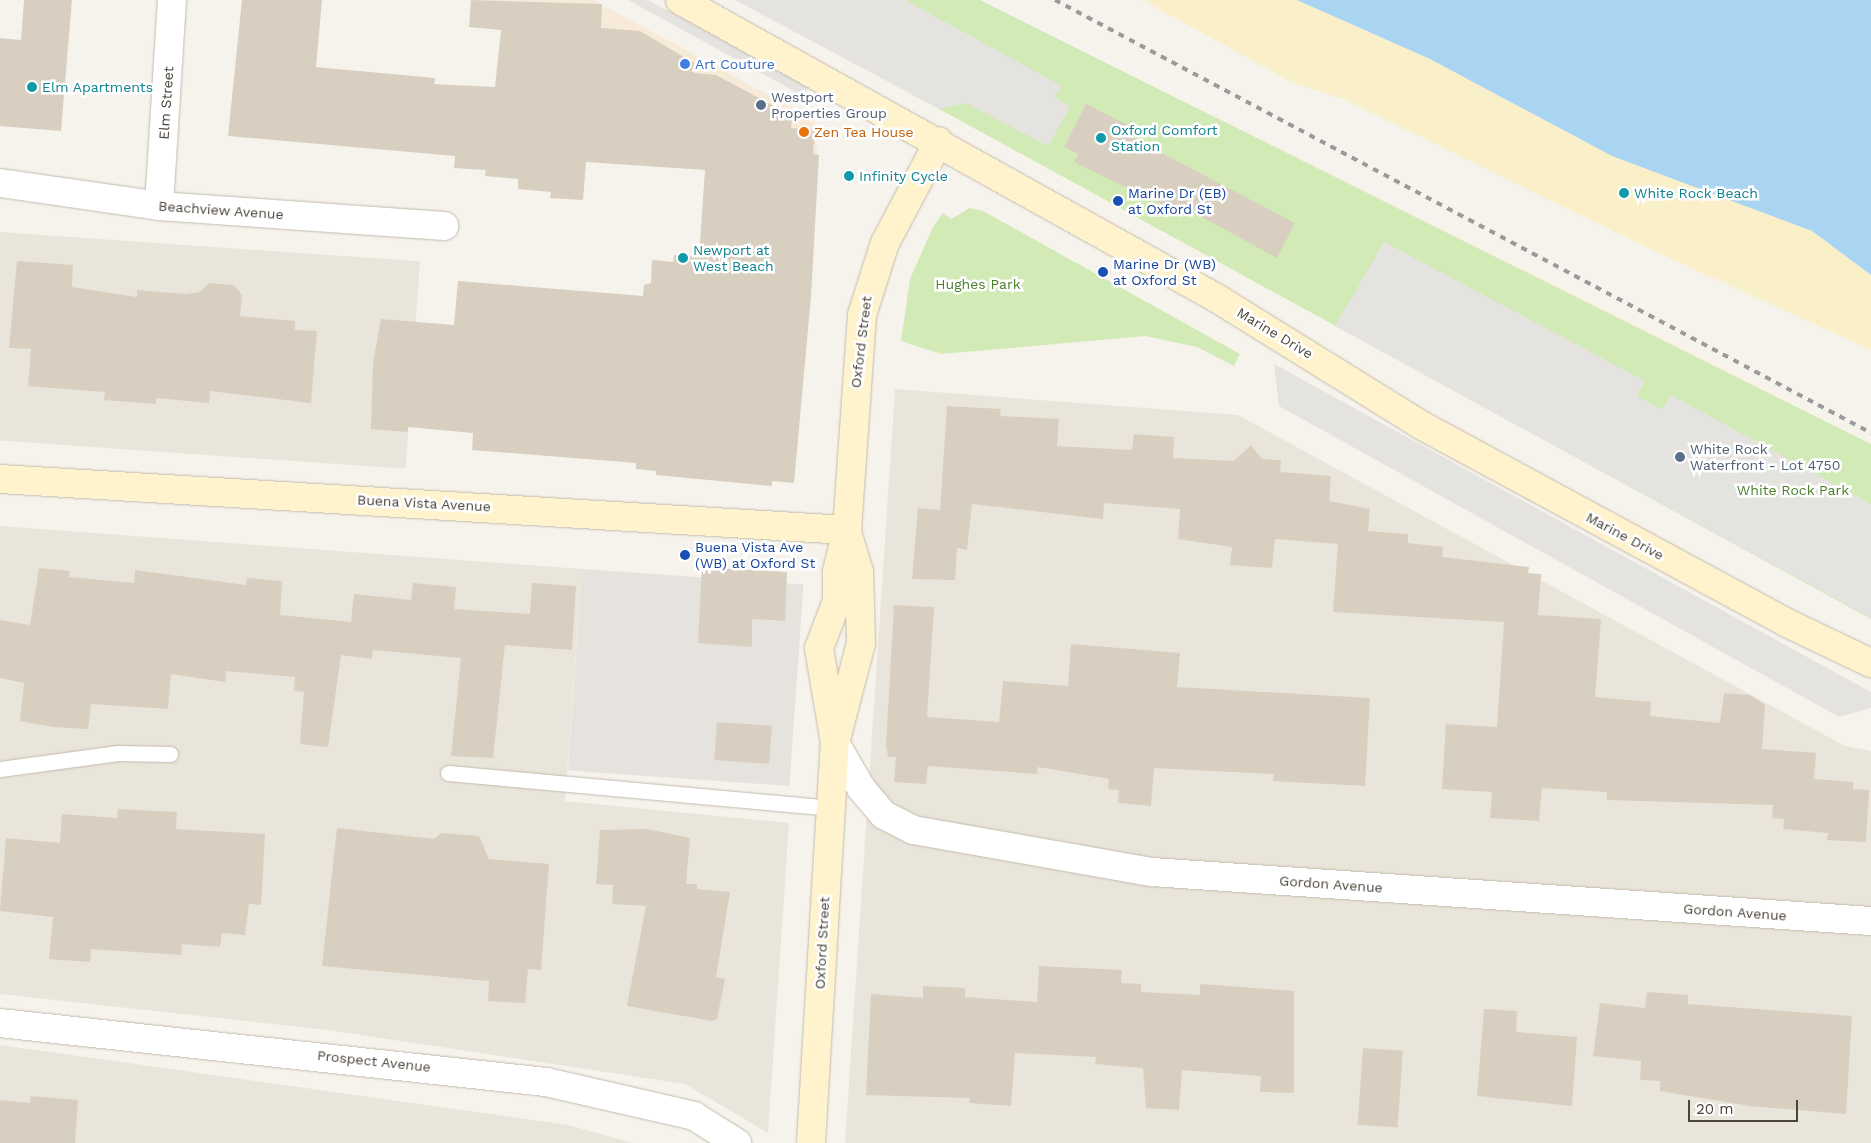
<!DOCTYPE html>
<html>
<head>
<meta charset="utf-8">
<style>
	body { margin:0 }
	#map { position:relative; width:1871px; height:1143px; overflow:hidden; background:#f6f3ec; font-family:"Work Sans",sans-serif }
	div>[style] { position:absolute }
	.residential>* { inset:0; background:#eae5da; transform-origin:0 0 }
	.commercial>* { inset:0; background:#f7ead8 }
	.industrial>* { inset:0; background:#e6e2dd; transform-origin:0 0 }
	.green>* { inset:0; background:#d2eab5 }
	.sand>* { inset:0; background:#f9efc9 }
	.parking>* { inset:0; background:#e5e3e0 }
	.water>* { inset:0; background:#a9d4f2 }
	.building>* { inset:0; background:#d8cfc1; transform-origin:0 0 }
	.roads { filter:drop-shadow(0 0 1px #c2bbae) drop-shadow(0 0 1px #c2bbae) }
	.lane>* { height:15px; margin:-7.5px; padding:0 7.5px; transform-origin:7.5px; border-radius:7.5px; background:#fff }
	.street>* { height:28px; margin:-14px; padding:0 14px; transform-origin:14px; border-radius:14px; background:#fff }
	.secondary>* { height:28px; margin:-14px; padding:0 14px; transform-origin:14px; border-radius:14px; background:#fff3cd }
	.rail>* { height:4px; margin-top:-2px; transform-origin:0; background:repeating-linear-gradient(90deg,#9a9a9a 0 6px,transparent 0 12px) }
	.dots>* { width:14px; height:14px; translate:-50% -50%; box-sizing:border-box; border:2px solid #fff; border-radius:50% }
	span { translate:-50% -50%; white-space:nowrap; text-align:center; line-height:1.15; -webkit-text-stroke:5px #fff; paint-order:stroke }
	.shop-label { font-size:14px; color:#366cbe }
	.left { translate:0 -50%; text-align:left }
	.culture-label { font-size:14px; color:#0d838f }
	.service-label { font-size:14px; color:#4e5e75 }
	.street-label { font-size:14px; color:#4b4439 }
	.food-label { font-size:14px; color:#c56008 }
	.transit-label { font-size:14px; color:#164399 }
	.park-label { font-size:14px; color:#4a7f2a }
	.scale { position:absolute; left:1688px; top:1100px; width:110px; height:22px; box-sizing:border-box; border:2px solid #4b4439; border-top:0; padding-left:6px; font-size:15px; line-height:18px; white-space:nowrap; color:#4b4439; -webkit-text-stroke:4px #fff; paint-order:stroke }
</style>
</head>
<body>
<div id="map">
	<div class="residential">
		<i style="left:0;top:232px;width:421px;height:208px;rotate:4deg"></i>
		<i style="clip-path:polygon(895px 389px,1238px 415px,1845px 746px,1871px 751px,1871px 1143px,845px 1143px)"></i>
		<i style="clip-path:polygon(0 526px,582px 569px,565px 801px,789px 823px,768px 1133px,685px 1084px,328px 1030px,0 994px)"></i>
		<i style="clip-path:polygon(0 1045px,568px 1125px,633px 1143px,0 1143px)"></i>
	</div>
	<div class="commercial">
		<i style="clip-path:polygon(484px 0,593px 0,815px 120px,818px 174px)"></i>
	</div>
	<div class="industrial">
		<i style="left:582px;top:569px;width:222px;height:202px;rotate:4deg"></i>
	</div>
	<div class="green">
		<i style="clip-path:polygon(740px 0,980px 0,1871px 444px,1871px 619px)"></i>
		<i style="clip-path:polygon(970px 208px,983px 211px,1240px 354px,1234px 366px,1197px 347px,1145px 336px,941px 354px,901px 341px,910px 279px,933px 227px,943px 213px,951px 219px)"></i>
	</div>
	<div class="sand">
		<i style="clip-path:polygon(1143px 0,1297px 0,1430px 59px,1612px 156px,1812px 231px,1871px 275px,1871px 350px,1650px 249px,1343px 99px,1291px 82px)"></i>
	</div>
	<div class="parking">
		<i style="clip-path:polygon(628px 0,648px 0,810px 86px,803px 96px)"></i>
		<i style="clip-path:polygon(735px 0,905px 0,1062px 86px,1054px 97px,1070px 107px,1048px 146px,966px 103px,939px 109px)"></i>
		<i style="clip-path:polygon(1384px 242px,1645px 381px,1637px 396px,1662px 410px,1671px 395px,1871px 504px,1871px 618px,1335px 326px)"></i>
		<i style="clip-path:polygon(1274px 364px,1871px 692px,1871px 708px,1839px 717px,1279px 406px)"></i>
	</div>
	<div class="water">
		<i style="clip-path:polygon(1297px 0,1871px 0,1871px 275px,1812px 231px,1612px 156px,1430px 59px)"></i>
	</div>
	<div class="building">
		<i style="clip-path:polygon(24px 0,72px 0,61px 131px,0 126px,0 38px,21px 40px)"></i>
		<i style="clip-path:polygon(242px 0,322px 0,316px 67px,435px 78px,434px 84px,495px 87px,501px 30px,469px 27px,471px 0,602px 4px,601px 28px,640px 31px,694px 63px,694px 73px,716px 75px,772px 105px,771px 115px,792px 117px,791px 128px,815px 130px,813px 154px,819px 155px,811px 296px,794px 483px,772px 481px,772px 486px,656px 475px,656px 471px,636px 469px,636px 463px,472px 450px,473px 433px,408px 427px,408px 432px,371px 429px,373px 363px,381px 319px,454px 325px,458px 281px,643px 296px,644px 285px,651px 283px,652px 260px,673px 262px,674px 255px,699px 257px,705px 170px,586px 162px,583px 200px,550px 198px,551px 192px,518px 189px,518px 179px,485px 176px,486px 170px,454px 168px,455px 156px,228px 136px)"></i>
		<i style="clip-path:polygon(1086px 104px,1137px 130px,1133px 138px,1295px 223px,1277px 258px,1187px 209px,1183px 215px,1074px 162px,1079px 154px,1064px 147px)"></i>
		<i style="clip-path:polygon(17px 261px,73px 265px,72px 287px,137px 297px,137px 290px,185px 294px,200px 292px,209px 283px,234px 285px,242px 295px,240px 316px,295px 321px,295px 330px,317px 331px,311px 403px,210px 391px,209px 403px,156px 398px,156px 404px,104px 400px,105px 392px,28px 386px,31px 349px,9px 348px)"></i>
		<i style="clip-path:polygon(947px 406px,1001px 409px,1000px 416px,1059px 419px,1057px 446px,1132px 450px,1134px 434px,1174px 437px,1173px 458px,1234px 461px,1251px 445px,1262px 459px,1281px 460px,1280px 472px,1331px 476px,1329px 501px,1370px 509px,1368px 531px,1408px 534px,1408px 543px,1443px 547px,1442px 557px,1529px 567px,1528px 573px,1541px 574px,1538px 615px,1601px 619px,1595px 697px,1651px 702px,1650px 716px,1720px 723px,1724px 693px,1750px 695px,1765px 705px,1762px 749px,1816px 753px,1814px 779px,1853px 782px,1853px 789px,1869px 790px,1866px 842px,1827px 840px,1828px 833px,1783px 829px,1784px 819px,1772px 818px,1773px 805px,1607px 800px,1607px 792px,1542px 788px,1539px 821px,1490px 818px,1492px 792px,1442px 789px,1446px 724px,1497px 727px,1504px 622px,1333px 612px,1338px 544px,1275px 539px,1272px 568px,1230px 565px,1232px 547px,1178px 539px,1180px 509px,1104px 503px,1103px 519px,972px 504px,967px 550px,957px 548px,955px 580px,912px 579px,918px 508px,940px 510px)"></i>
		<i style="clip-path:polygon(702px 567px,787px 572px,785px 621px,752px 619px,752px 647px,698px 643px)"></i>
		<i style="clip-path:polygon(39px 568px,70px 571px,69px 577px,134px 583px,135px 570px,246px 585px,247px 578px,282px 581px,280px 615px,351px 622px,354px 594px,411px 600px,413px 583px,456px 587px,454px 609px,530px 614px,532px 583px,576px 586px,572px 650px,505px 645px,493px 758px,451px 756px,461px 658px,373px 650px,372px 659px,341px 655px,328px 747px,300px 744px,304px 692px,294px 691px,295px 677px,226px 671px,225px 682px,171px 674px,168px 709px,91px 704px,88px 729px,54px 727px,20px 721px,24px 683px,0 678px,0 620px,30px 625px)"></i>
		<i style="clip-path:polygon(894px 605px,934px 607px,927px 717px,999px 722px,1003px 681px,1068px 686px,1071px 644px,1180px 653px,1177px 687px,1370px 698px,1365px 786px,1273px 781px,1274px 774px,1154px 768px,1151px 806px,1118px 803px,1119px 790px,1108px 789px,1109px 779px,1038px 767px,1037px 774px,928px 766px,926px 784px,894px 782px,896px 757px,888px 757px,886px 745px)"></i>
		<i style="left:717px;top:722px;width:55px;height:38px;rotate:4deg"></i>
		<i style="clip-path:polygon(118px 809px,177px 812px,176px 829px,265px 834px,261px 905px,249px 904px,245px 935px,222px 933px,220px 947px,182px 944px,181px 955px,91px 949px,90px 962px,49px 959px,53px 917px,0 911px,6px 838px,60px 843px,62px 814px,117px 818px)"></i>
		<i style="clip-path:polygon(337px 828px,434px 839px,441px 833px,479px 836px,489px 859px,549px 864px,541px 970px,528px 969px,525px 1003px,488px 1001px,489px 981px,322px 966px)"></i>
		<i style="clip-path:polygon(647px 829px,690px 838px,686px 884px,697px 884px,697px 889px,730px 892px,716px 977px,725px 979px,717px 1019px,712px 1021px,627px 1006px,646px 906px,612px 904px,613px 885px,596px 884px,600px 830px)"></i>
		<i style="clip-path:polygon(1039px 966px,1122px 970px,1121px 983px,1141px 984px,1141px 992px,1200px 995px,1200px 984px,1294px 991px,1294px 1093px,1260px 1092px,1261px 1076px,1182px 1070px,1179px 1110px,1146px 1108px,1143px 1068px,1095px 1064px,1096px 1057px,1015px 1053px,1011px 1106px,969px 1103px,970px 1098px,866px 1095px,871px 994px,923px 998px,923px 986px,965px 988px,965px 997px,1037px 1002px)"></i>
		<i style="clip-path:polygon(1647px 992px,1688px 995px,1688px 1004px,1852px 1016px,1846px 1114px,1750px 1106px,1660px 1091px,1660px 1081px,1640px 1080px,1641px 1061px,1593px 1056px,1600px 1003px,1645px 1008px)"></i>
		<i style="clip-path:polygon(1484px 1009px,1517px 1011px,1516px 1032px,1577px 1037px,1572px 1106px,1477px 1096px)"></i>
		<i style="left:1363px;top:1048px;width:40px;height:77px;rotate:4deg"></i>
		<i style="clip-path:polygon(31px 1096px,78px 1100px,75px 1143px,0 1143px,0 1100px,30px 1103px)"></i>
	</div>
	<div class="roads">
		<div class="lane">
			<i style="left:0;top:769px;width:119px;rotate:-7.7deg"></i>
			<i style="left:118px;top:753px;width:52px;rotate:1.1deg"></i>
			<i style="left:448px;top:773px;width:384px;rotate:5.2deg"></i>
		</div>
		<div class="street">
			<i style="left:0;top:183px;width:161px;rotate:8.2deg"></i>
			<i style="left:159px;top:206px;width:286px;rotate:4deg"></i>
			<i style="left:159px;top:206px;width:206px;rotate:-86.4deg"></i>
			<i style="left:835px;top:743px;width:52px;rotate:60deg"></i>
			<i style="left:861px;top:788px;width:35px;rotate:50deg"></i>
			<i style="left:884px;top:815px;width:33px;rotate:27deg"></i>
			<i style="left:913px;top:830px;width:243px;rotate:10deg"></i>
			<i style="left:1152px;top:872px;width:721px;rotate:3.9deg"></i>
			<i style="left:0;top:1023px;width:549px;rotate:6.17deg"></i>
			<i style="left:546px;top:1082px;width:152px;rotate:12.9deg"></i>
			<i style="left:694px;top:1116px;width:51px;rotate:32.1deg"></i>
		</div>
		<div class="secondary">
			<i style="left:680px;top:0;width:616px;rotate:29.06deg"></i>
			<i style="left:1218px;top:299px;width:239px;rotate:31.8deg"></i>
			<i style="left:1421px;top:425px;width:416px;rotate:28.4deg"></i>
			<i style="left:1787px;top:623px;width:93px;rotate:25.5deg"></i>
			<i style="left:0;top:479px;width:849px;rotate:3.45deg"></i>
			<i style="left:835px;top:743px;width:96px;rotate:-99.6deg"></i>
			<i style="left:819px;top:648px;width:50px;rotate:-69deg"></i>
			<i style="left:837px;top:601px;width:30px;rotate:-90deg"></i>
			<i style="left:837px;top:571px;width:42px;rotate:-76.3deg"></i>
			<i style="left:847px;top:530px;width:216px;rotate:-86deg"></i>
			<i style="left:862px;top:315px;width:76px;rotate:-72.3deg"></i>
			<i style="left:885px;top:243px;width:115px;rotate:-62.1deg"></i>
			<i style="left:811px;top:1143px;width:401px;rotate:-86.6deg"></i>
			<i style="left:835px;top:743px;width:103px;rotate:-75.4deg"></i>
			<i style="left:861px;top:643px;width:71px;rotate:-91.6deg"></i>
			<i style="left:859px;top:572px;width:42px;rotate:-106.7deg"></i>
		</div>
	</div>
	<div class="rail">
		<i style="left:1055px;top:0;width:924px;rotate:27.95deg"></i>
	</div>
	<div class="dots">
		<i style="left:685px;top:64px;background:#3f7fe0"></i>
		<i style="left:32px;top:87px;background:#0f9aa8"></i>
		<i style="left:761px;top:105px;background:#5c6f8a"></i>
		<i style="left:804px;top:132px;background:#e8710a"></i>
		<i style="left:1101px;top:138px;background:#0f9aa8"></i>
		<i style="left:849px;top:176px;background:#0f9aa8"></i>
		<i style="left:1624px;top:193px;background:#0f9aa8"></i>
		<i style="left:1118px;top:201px;background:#1a4fb4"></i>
		<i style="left:683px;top:258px;background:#0f9aa8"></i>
		<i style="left:1103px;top:272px;background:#1a4fb4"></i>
		<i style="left:1680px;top:457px;background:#5c6f8a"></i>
		<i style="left:685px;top:555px;background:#1a4fb4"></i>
	</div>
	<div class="shop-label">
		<span class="left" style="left:695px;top:64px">Art Couture</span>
	</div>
	<div class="culture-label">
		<span class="left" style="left:42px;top:87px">Elm Apartments</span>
		<span class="left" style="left:1111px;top:138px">Oxford Comfort<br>Station</span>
		<span class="left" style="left:859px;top:176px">Infinity Cycle</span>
		<span class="left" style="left:1634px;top:193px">White Rock Beach</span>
		<span class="left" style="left:693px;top:258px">Newport at<br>West Beach</span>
	</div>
	<div class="service-label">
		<span class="left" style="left:771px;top:105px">Westport<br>Properties Group</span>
		<span class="left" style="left:1690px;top:457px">White Rock<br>Waterfront - Lot 4750</span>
	</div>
	<div class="street-label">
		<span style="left:166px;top:103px;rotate:-86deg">Elm Street</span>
		<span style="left:221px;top:210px;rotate:4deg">Beachview Avenue</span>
		<span style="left:1275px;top:333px;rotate:31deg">Marine Drive</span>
		<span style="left:861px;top:342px;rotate:-83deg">Oxford Street</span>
		<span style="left:424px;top:503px;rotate:3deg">Buena Vista Avenue</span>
		<span style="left:1625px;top:536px;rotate:28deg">Marine Drive</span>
		<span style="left:1331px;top:884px;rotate:4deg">Gordon Avenue</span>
		<span style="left:1735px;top:912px;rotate:4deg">Gordon Avenue</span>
		<span style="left:822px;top:943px;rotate:-87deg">Oxford Street</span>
		<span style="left:374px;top:1061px;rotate:6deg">Prospect Avenue</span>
	</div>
	<div class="food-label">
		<span class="left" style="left:814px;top:132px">Zen Tea House</span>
	</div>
	<div class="transit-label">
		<span class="left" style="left:1128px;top:201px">Marine Dr (EB)<br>at Oxford St</span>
		<span class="left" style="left:1113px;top:272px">Marine Dr (WB)<br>at Oxford St</span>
		<span class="left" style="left:695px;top:555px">Buena Vista Ave<br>(WB) at Oxford St</span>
	</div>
	<div class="park-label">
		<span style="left:978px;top:284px">Hughes Park</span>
		<span style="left:1793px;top:490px">White Rock Park</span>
	</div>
	<div class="scale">20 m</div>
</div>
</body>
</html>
